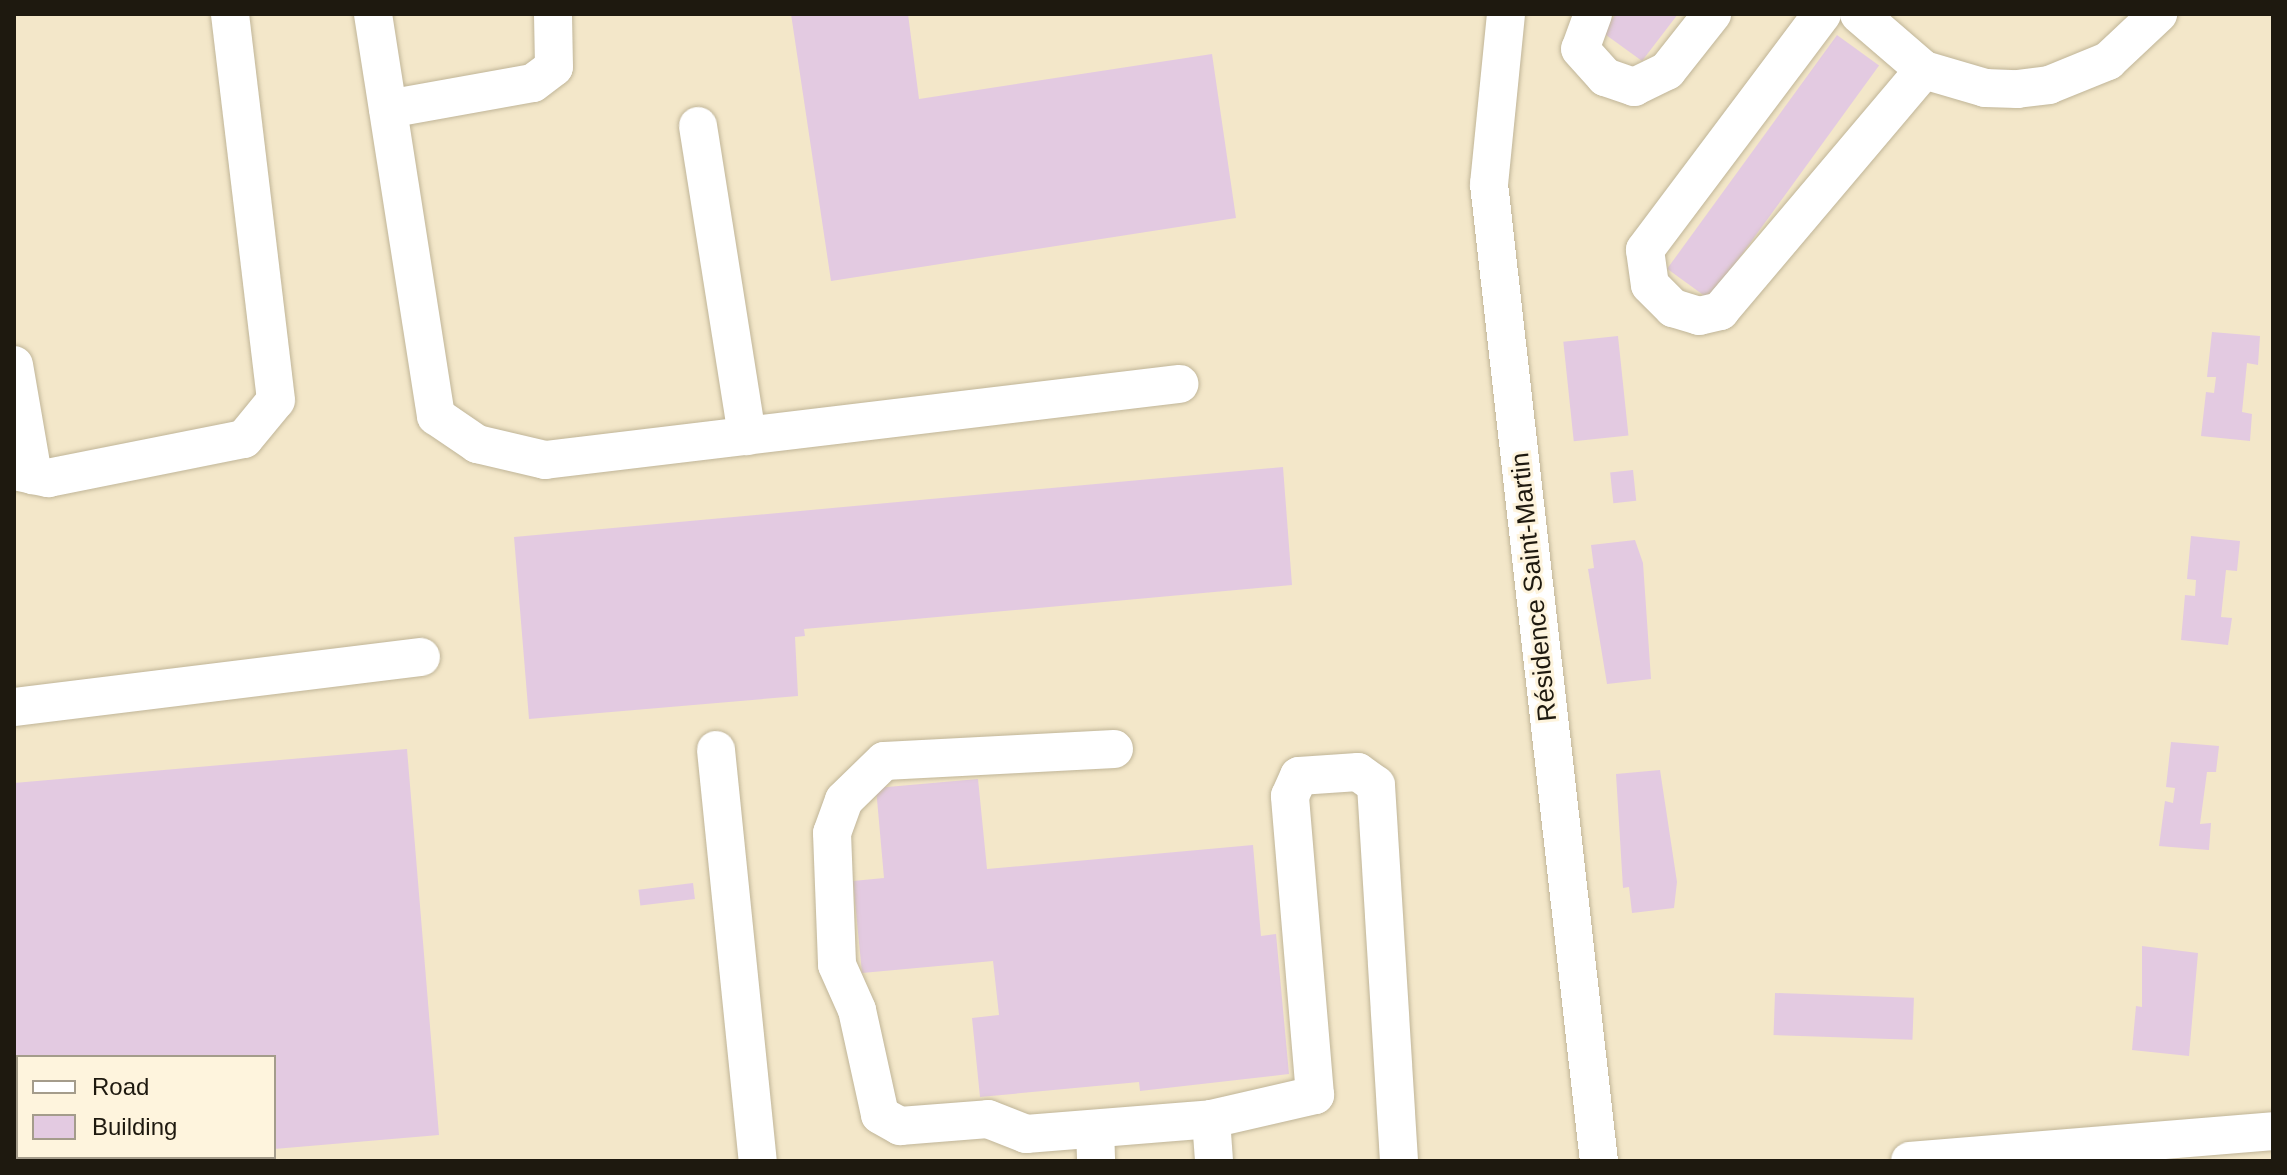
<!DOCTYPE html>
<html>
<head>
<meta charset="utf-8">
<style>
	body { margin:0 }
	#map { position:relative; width:2287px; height:1175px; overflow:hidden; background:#f3e7c9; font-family:Arial,sans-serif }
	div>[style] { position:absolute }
	.building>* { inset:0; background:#e3cae1; transform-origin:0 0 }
	.roads { filter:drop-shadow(0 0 2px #c0b598) drop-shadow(0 0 2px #c0b598) }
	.minor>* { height:38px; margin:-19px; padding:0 19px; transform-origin:19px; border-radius:19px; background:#fff }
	span { translate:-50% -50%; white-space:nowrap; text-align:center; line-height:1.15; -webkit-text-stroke:6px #fef4dd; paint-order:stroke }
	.street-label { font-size:26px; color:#1e190f }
	.frame { position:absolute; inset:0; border:16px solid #1e190f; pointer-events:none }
	.legend { position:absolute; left:16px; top:1055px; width:260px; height:104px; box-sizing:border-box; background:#fef4dd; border:2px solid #a49c8b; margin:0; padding:10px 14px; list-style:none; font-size:24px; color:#1e190f }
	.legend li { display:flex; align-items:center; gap:16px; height:40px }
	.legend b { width:40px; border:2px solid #a49c8b }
</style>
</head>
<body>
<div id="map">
	<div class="building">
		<i style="clip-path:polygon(791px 14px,908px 14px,919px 99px,1212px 54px,1236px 218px,831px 281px)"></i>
		<i style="clip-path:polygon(1616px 14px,1678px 14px,1642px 61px,1602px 32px)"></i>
		<i style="left:1837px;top:35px;width:52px;height:289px;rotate:36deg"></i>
		<i style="clip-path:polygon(2212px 332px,2260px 336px,2258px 365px,2247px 363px,2242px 412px,2252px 414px,2250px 441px,2201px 436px,2206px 392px,2214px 393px,2216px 377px,2207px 377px)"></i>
		<i style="left:1618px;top:336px;width:100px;height:55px;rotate:84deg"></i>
		<i style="clip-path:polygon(1283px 467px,1292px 585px,804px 629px,805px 636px,795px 637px,798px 696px,529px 719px,514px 537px)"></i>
		<i style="left:1633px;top:470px;width:31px;height:23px;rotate:84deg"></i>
		<i style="clip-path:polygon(2191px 536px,2240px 541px,2237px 571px,2226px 570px,2221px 617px,2232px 618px,2228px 645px,2181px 640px,2185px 595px,2195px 596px,2196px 580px,2187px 579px)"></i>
		<i style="clip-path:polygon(1635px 540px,1643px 563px,1651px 679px,1607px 684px,1588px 569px,1594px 568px,1591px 545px)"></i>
		<i style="clip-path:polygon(2171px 742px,2219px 746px,2216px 772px,2207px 772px,2200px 824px,2211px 823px,2209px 850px,2159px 846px,2165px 801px,2173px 803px,2175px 788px,2166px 787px)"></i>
		<i style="clip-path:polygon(407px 749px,439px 1135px,274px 1149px,274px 1057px,18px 1057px,18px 1157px,151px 1159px,14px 1161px,14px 783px)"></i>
		<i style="clip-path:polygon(1660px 770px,1677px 882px,1674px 908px,1632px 913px,1629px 887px,1623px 888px,1616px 774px)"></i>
		<i style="clip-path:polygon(978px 779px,987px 869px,1253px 845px,1261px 936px,1276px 934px,1289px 1074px,1140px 1091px,1139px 1082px,980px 1097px,972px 1018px,999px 1015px,993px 961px,862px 973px,853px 881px,884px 878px,876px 788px)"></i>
		<i style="left:693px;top:883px;width:16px;height:55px;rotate:83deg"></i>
		<i style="clip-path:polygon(2142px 946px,2198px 953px,2189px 1056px,2132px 1050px,2136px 1006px,2142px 1007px)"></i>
		<i style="left:1775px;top:993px;width:139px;height:42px;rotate:2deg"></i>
	</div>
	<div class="roads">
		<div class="minor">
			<i style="left:373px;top:14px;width:407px;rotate:81.1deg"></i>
			<i style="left:436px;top:416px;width:50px;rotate:34.3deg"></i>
			<i style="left:477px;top:444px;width:70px;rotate:13.2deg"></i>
			<i style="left:545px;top:460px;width:639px;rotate:-6.84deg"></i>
			<i style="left:1506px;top:14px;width:171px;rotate:95.7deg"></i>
			<i style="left:1489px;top:184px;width:983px;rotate:83.58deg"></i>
			<i style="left:1593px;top:14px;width:37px;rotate:110deg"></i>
			<i style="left:1580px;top:49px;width:38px;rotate:48deg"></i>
			<i style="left:1605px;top:77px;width:31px;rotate:19deg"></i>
			<i style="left:1634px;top:87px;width:37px;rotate:-26deg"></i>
			<i style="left:1667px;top:71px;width:73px;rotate:-51.7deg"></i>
			<i style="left:1822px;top:14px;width:295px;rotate:126.9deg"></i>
			<i style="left:1645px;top:250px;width:35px;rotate:82deg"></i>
			<i style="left:1650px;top:285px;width:33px;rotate:45deg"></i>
			<i style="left:1673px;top:308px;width:27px;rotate:17deg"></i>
			<i style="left:1699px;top:316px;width:22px;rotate:-13deg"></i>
			<i style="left:1720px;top:311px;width:316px;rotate:-49.8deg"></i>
			<i style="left:1859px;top:14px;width:86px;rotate:40.7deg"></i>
			<i style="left:1924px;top:70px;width:64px;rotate:16.4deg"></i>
			<i style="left:1985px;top:88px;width:32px;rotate:2deg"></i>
			<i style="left:2017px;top:89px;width:32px;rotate:-7deg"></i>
			<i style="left:2049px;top:85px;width:64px;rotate:-22.1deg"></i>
			<i style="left:2108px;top:61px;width:69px;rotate:-43.2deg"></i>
			<i style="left:388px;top:109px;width:147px;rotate:-10.2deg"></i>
			<i style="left:533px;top:83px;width:26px;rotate:-37deg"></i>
			<i style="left:554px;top:67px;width:53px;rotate:-91.1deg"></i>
			<i style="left:698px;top:126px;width:314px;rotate:81deg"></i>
			<i style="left:14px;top:365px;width:112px;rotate:80.2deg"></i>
			<i style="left:14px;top:471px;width:35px;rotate:12deg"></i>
			<i style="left:48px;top:478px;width:200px;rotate:-11.3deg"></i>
			<i style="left:244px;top:439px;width:50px;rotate:-50.6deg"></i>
			<i style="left:276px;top:400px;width:389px;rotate:-96.8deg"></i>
			<i style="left:14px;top:707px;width:410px;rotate:-7deg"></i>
			<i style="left:1114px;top:749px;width:230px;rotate:177deg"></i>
			<i style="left:884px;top:761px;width:56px;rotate:135.7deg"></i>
			<i style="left:844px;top:800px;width:35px;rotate:110deg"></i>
			<i style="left:832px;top:833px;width:132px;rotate:87.8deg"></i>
			<i style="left:837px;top:965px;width:49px;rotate:66deg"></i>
			<i style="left:857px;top:1010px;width:107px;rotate:77.6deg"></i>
			<i style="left:880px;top:1115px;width:23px;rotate:29deg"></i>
			<i style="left:900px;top:1126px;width:88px;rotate:-4.5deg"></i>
			<i style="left:988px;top:1119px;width:41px;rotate:21.5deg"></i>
			<i style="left:1026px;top:1134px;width:186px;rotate:-4.6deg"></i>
			<i style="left:1211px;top:1119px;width:107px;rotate:-13deg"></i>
			<i style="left:1315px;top:1095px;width:300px;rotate:-94.8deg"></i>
			<i style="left:1290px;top:796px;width:22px;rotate:-66deg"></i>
			<i style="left:1299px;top:776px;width:59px;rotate:-3.9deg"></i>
			<i style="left:1358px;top:772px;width:22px;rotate:36deg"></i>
			<i style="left:1376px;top:785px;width:377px;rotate:86.5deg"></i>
			<i style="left:716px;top:750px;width:413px;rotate:84.2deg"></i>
			<i style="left:1211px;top:1119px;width:42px;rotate:85.9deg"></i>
			<i style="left:1095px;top:1129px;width:32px;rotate:88deg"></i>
			<i style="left:1910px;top:1161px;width:364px;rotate:-4.7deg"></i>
		</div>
	</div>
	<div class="street-label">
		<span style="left:1534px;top:587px;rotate:-96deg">Résidence Saint-Martin</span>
	</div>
	<div class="frame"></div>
	<ul class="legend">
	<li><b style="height:10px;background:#fff"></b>Road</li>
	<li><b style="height:22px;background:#e3cae1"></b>Building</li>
	</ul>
</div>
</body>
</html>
